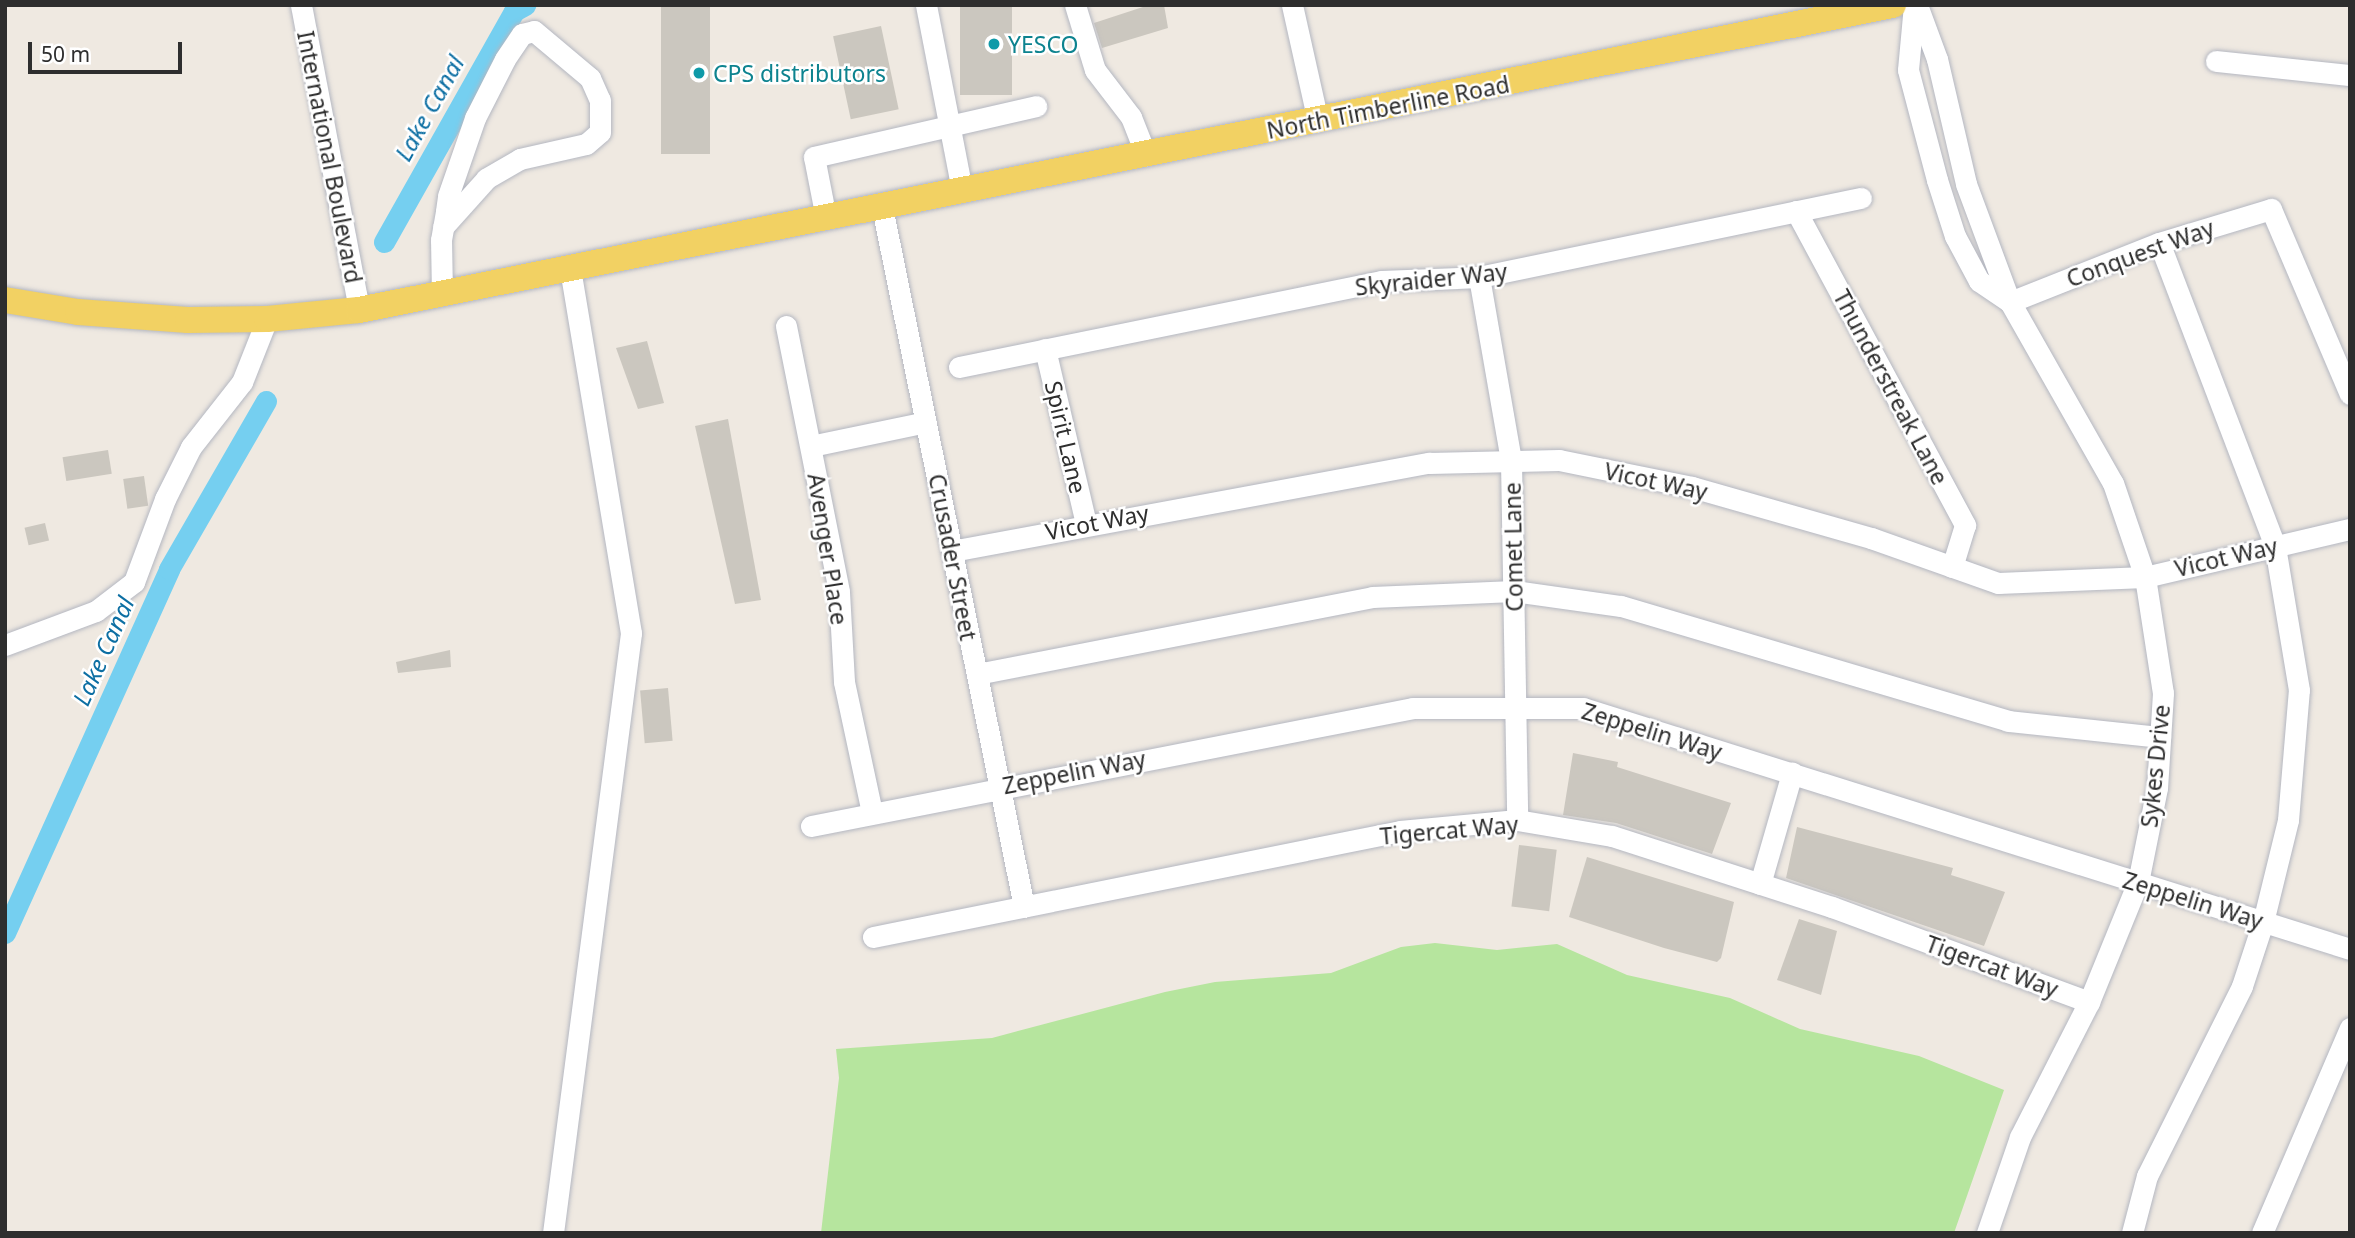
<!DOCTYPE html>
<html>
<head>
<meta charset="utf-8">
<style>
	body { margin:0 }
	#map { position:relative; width:2355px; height:1238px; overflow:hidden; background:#efe9e1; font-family:"Noto Sans",sans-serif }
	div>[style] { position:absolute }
	.green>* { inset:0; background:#b6e59e }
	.canal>* { height:21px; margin:-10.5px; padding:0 10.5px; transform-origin:10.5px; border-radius:10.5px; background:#75cff0 }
	.building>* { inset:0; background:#cbc7bf; transform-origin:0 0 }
	.roads { filter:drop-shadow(0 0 2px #b4b7c1) drop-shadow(0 0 2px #b4b7c1) }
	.minor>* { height:21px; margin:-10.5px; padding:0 10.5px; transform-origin:10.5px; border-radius:10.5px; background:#fff }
	.major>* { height:26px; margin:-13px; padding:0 13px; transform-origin:13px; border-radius:13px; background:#f2d163 }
	.dots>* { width:19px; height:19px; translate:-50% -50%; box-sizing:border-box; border:4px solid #fff; border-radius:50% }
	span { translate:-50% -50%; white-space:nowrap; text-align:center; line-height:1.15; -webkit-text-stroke:5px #fff; paint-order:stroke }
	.culture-label { font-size:23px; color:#0d838f }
	.left { translate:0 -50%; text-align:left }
	.street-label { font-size:23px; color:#2e2e2e }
	.water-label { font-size:24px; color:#0d6fa3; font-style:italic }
	.frame { position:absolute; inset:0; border:7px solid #2e2e2e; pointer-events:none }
	.scale { position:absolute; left:28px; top:42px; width:154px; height:32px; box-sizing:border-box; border:4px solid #2e2e2e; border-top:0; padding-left:9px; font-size:21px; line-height:24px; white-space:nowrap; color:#2e2e2e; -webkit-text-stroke:5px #fff; paint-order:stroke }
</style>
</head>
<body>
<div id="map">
	<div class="green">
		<i style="clip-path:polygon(1435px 943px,1497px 950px,1557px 944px,1627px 975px,1730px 998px,1800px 1029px,1919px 1056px,2004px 1090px,1954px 1233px,821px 1233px,839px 1078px,836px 1049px,992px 1038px,1165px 992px,1215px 982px,1331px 973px,1401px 947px)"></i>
	</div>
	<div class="canal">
		<i style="left:384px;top:242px;width:265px;rotate:-60.6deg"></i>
		<i style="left:514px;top:11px;width:13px;rotate:-29deg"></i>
		<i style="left:5px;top:933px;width:399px;rotate:-65.7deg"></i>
		<i style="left:169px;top:569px;width:194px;rotate:-60deg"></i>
	</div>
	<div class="building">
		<i style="left:661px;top:5px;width:49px;height:149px"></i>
		<i style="left:960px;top:5px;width:52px;height:90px"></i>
		<i style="clip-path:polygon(1149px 5px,1164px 5px,1168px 28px,1102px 48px,1094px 23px)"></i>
		<i style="left:881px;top:26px;width:85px;height:49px;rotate:78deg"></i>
		<i style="clip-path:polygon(647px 341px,664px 403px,638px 409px,616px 348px)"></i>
		<i style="clip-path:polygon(728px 419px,761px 600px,735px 604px,695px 426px)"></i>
		<i style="left:108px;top:450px;width:24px;height:46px;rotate:81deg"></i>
		<i style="left:144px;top:476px;width:30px;height:21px;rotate:82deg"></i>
		<i style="left:45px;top:523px;width:18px;height:21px;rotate:77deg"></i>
		<i style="clip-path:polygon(450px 650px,451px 667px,398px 673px,396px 662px)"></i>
		<i style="left:668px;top:688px;width:53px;height:28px;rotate:85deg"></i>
		<i style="clip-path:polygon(1573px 753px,1618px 762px,1617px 767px,1731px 803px,1712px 854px,1616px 823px,1563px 815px)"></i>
		<i style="clip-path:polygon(1797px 827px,1953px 868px,1951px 875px,2005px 892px,1984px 946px,1786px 878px)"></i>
		<i style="left:1519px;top:845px;width:38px;height:62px;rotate:7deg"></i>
		<i style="clip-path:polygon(1587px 857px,1734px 902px,1721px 958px,1717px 962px,1664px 948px,1569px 917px)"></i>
		<i style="clip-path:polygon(1799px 919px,1837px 931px,1821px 995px,1777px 980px)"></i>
	</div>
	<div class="roads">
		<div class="minor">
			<i style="left:301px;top:5px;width:310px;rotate:79.2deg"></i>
			<i style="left:926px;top:5px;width:189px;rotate:79deg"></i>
			<i style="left:1075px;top:5px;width:68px;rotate:72.9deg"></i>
			<i style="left:1095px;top:70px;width:59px;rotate:52.5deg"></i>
			<i style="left:1131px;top:117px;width:41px;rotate:68.5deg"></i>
			<i style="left:1292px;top:5px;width:119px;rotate:77.4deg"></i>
			<i style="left:1914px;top:5px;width:65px;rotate:95.3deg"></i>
			<i style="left:1908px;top:70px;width:114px;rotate:75.2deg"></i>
			<i style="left:1937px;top:180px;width:59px;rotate:72.2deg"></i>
			<i style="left:1955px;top:236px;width:51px;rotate:61.9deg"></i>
			<i style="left:1979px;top:281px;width:37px;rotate:34deg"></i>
			<i style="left:1917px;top:5px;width:58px;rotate:69.7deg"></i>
			<i style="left:1937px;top:59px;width:128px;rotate:76.9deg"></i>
			<i style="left:1966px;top:184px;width:126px;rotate:69.6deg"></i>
			<i style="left:2010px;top:302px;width:208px;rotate:60.4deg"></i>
			<i style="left:2113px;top:483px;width:99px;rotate:71.2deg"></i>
			<i style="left:2145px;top:577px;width:117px;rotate:81.2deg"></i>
			<i style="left:2163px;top:693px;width:95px;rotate:93.6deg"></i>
			<i style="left:2157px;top:788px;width:96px;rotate:101.4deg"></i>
			<i style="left:2138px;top:882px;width:130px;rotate:112.2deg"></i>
			<i style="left:2089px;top:1002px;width:152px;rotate:117.1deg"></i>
			<i style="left:2020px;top:1137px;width:102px;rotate:109deg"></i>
			<i style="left:2216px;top:61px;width:135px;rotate:6deg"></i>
			<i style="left:882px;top:207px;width:714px;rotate:78.53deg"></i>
			<i style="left:1796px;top:211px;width:357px;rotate:61.7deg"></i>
			<i style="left:1965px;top:525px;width:44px;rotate:107.2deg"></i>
			<i style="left:826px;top:218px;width:62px;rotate:-101.1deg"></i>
			<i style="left:814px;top:157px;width:228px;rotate:-12.9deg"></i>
			<i style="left:1479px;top:277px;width:187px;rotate:80.1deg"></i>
			<i style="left:1511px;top:461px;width:359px;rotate:89deg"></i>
			<i style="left:442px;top:295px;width:55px;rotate:-91deg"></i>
			<i style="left:441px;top:240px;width:29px;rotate:-80deg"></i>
			<i style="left:446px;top:211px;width:15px;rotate:-82deg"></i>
			<i style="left:448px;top:196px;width:83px;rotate:-70.9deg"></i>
			<i style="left:475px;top:118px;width:66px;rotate:-63deg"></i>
			<i style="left:505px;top:59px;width:30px;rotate:-56deg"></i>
			<i style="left:522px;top:34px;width:12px;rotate:-14deg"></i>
			<i style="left:534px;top:31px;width:73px;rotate:40deg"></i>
			<i style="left:590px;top:78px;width:24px;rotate:66deg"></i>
			<i style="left:600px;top:100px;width:32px;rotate:90deg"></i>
			<i style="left:600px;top:132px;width:18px;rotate:139deg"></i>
			<i style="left:586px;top:144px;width:68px;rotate:167.2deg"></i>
			<i style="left:520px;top:159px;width:39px;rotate:150deg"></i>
			<i style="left:486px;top:179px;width:64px;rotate:131.9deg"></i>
			<i style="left:2010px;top:302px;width:160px;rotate:-21.6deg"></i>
			<i style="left:2159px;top:243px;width:117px;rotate:-16.9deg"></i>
			<i style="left:2271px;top:209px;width:201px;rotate:66.9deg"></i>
			<i style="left:786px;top:326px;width:271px;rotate:78.7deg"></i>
			<i style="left:839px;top:592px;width:90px;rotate:86.8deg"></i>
			<i style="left:844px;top:682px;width:134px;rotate:77.9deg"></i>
			<i style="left:1045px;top:349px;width:180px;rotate:76.8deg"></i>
			<i style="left:959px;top:367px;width:431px;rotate:-11.5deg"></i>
			<i style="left:1381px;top:281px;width:98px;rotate:-2.3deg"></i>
			<i style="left:1479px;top:277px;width:390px;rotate:-11.7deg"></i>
			<i style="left:811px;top:446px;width:117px;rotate:-11.8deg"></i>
			<i style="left:952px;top:551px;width:485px;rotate:-10.5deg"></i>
			<i style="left:1429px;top:463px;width:130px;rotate:-1.3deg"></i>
			<i style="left:1559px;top:460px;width:136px;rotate:11.5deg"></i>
			<i style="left:1692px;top:487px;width:186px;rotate:15.9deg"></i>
			<i style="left:1871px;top:538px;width:135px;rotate:19.5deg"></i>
			<i style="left:1998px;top:583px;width:147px;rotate:-2.3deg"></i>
			<i style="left:2145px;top:577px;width:211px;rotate:-13.2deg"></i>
			<i style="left:5px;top:645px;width:97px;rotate:-20.5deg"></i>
			<i style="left:96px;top:611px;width:48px;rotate:-37.3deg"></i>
			<i style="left:134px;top:582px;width:89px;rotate:-69.5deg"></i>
			<i style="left:165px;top:499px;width:58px;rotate:-63.4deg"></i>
			<i style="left:191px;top:447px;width:83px;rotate:-51.9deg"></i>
			<i style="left:242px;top:382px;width:68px;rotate:-68.4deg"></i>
			<i style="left:977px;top:674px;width:402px;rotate:-11deg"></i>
			<i style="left:1372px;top:597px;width:142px;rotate:-2.4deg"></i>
			<i style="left:1514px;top:591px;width:108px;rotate:8deg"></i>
			<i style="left:1621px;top:606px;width:404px;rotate:16.5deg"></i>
			<i style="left:2008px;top:721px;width:153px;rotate:6deg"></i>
			<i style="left:811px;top:826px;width:613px;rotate:-11.09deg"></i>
			<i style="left:1413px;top:708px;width:170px"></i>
			<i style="left:1583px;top:708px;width:804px;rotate:17.44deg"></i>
			<i style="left:1760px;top:884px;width:116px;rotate:-73.9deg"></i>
			<i style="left:873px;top:937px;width:538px;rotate:-11.37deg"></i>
			<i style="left:1400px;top:831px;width:118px;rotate:-5.4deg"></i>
			<i style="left:1517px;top:820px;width:96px;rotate:9.6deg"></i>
			<i style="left:1612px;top:836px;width:231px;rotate:17.9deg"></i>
			<i style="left:1832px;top:907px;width:274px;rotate:20.3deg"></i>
			<i style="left:553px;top:1233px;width:605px;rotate:-82.59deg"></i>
			<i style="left:631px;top:633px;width:369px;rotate:-99.5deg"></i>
			<i style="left:2132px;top:1233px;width:59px;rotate:-75.3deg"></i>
			<i style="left:2147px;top:1176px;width:212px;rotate:-63.4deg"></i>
			<i style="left:2242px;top:986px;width:67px;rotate:-71.8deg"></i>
			<i style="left:2263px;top:922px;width:105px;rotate:-76.2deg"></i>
			<i style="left:2288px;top:820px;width:130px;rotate:-85.2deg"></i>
			<i style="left:2299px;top:690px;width:146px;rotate:-99.5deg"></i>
			<i style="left:2275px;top:546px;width:324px;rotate:-110.9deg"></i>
			<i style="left:2262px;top:1233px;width:223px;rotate:-66.8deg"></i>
		</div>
		<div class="major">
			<i style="left:5px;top:300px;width:74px;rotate:9.3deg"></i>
			<i style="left:78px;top:312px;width:110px;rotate:4.2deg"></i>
			<i style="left:188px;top:320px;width:79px;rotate:-0.7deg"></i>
			<i style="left:267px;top:319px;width:92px;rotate:-5.6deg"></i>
			<i style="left:359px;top:310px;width:1564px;rotate:-11.25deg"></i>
		</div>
	</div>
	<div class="dots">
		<i style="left:994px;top:44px;background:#0f9aa8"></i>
		<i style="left:699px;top:73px;background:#0f9aa8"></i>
	</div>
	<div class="culture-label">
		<span class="left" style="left:1008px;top:44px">YESCO</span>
		<span class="left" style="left:713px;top:73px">CPS distributors</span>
	</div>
	<div class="street-label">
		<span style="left:1388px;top:107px;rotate:-11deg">North Timberline Road</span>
		<span style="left:330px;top:157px;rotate:79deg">International Boulevard</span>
		<span style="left:2140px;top:253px;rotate:-20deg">Conquest Way</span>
		<span style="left:1431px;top:279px;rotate:-6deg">Skyraider Way</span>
		<span style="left:1891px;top:387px;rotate:62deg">Thunderstreak Lane</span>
		<span style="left:1066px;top:437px;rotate:77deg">Spirit Lane</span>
		<span style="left:1656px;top:481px;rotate:12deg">Vicot Way</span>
		<span style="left:1097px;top:522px;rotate:-11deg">Vicot Way</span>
		<span style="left:1513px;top:547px;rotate:-91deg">Comet Lane</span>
		<span style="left:828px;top:549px;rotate:81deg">Avenger Place</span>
		<span style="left:953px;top:557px;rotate:79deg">Crusader Street</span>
		<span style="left:2226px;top:557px;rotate:-13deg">Vicot Way</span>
		<span style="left:1652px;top:731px;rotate:17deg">Zeppelin Way</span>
		<span style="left:2155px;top:766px;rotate:-84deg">Sykes Drive</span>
		<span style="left:1074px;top:772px;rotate:-11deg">Zeppelin Way</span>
		<span style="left:1449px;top:830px;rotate:-5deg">Tigercat Way</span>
		<span style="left:2193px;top:900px;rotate:17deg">Zeppelin Way</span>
		<span style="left:1992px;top:966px;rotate:20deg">Tigercat Way</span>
	</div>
	<div class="water-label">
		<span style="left:429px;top:108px;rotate:-61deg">Lake Canal</span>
		<span style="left:103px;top:651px;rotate:-66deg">Lake Canal</span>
	</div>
	<div class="frame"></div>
	<div class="scale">50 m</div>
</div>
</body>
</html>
